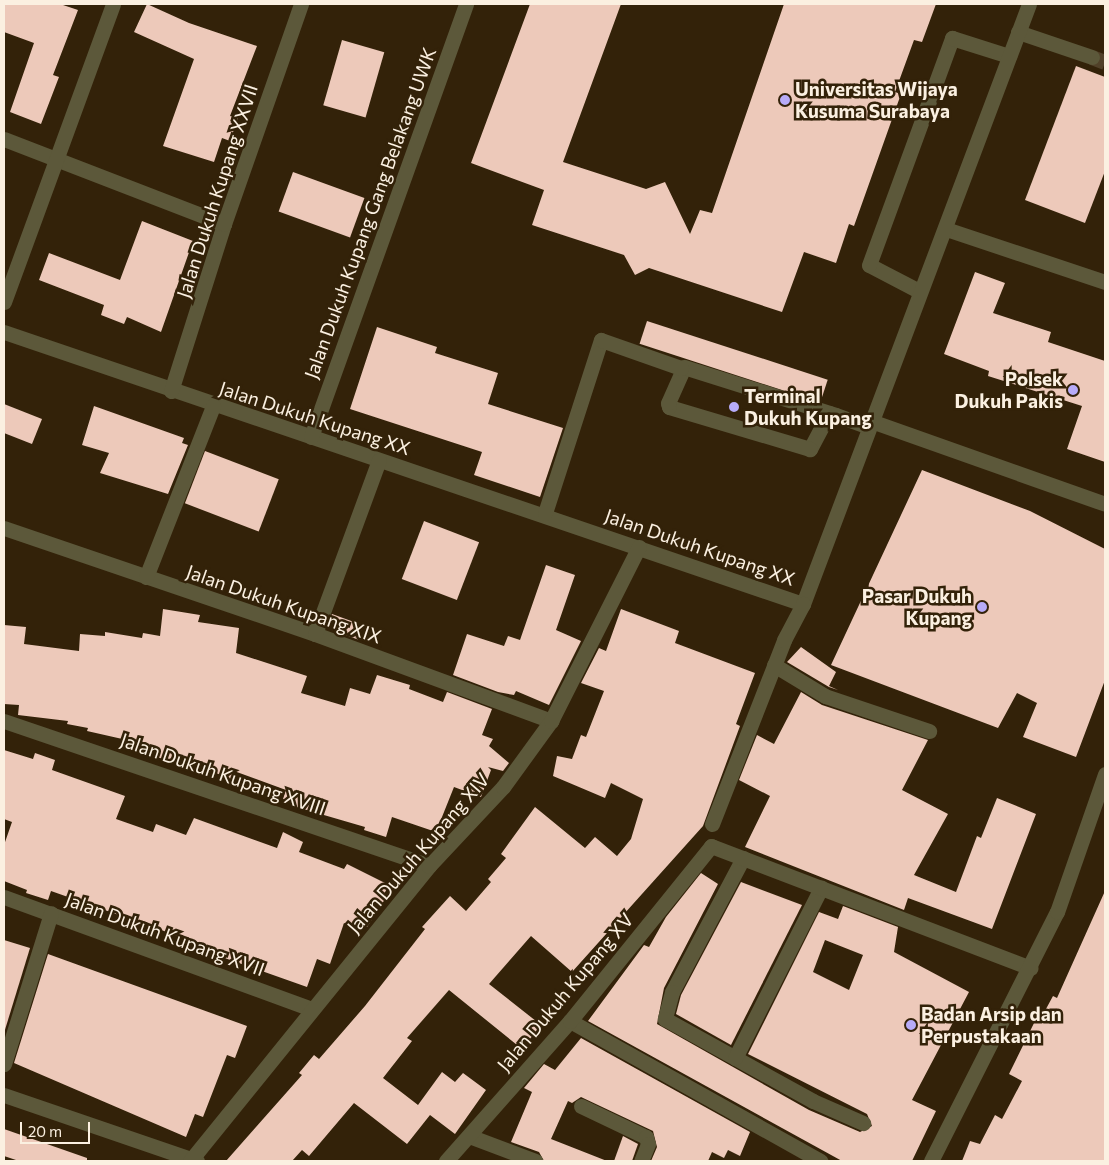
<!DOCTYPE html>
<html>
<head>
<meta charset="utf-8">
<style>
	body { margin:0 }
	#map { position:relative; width:1109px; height:1165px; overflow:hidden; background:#332209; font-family:Commissioner,sans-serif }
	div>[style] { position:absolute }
	.building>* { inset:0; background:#edc9ba; transform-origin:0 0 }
	.minor-tunnel>* { height:15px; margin-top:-7.5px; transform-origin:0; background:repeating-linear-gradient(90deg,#514129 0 15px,transparent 0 23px) }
	.minor>* { height:15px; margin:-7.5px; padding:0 7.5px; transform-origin:7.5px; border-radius:7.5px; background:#5c583a }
	.dots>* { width:14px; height:14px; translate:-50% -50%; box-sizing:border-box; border:2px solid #332209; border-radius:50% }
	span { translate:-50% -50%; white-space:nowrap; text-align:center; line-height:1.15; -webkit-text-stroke:5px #332209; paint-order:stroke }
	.poi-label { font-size:19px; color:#fbf0e1; font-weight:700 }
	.left { translate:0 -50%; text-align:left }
	.right { translate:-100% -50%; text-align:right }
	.street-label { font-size:19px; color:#fbf0e1 }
	.frame { position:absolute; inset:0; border:5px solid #fbf0e1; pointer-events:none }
	.scale { position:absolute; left:20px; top:1122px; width:70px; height:22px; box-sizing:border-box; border:2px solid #fbf0e1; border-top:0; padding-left:6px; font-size:15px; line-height:18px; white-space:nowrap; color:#fbf0e1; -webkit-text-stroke:4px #332209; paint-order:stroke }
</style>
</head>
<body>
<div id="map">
	<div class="building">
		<i style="clip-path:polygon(4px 4px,60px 4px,78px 10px,53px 75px,59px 77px,41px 124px,10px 112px,34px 43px,4px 32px)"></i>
		<i style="clip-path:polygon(147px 4px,189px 23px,257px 46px,230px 116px,238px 118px,230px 141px,222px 138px,214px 162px,163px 146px,194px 59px,134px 32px)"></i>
		<i style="clip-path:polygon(530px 4px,621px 4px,563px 162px,646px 189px,665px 182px,690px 234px,700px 210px,712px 213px,784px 4px,936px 4px,922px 42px,914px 40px,895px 92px,901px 94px,854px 226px,849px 224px,836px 263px,804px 252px,782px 312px,649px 268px,635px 275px,624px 255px,532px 225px,544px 190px,471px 163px)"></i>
		<i style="left:342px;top:40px;width:44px;height:68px;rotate:16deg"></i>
		<i style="clip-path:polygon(1076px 66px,1105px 77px,1105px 171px,1085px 223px,1025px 200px)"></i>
		<i style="left:293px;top:172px;width:76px;height:42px;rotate:20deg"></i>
		<i style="clip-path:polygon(142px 221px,193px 241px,161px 332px,127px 317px,124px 324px,101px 315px,104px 305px,39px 280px,49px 253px,120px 280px)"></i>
		<i style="clip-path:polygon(975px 272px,1005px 283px,993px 313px,1051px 332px,1048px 342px,1105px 361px,1105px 462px,1067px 449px,1082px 406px,988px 376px,989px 371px,944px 354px)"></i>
		<i style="left:647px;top:321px;width:190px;height:24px;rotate:18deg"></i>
		<i style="clip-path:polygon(377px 327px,437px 347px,435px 353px,498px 373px,488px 404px,563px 428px,540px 497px,474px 475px,482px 452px,350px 409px)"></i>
		<i style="clip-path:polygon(4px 404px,42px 419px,32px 444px,4px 433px)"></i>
		<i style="clip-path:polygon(94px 406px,184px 438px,182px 443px,188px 445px,168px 494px,100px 473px,109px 453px,82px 445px)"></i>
		<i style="left:205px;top:451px;width:79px;height:56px;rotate:21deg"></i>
		<i style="clip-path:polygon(922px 470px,1030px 511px,1105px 549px,1105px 680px,1076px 757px,1023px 737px,1037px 703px,1017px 693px,998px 728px,831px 665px)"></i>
		<i style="left:424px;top:521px;width:59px;height:62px;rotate:21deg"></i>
		<i style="clip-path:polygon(546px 565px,575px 575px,556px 630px,581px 641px,549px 705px,516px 691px,514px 695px,498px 692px,453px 675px,467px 634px,504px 646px,508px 636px,520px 640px)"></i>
		<i style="clip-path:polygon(163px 609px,200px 615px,198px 622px,239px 628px,236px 653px,307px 676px,301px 693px,345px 706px,350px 688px,370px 694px,377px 675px,410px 685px,409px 689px,443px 702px,447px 692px,492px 709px,482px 735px,493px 739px,489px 746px,509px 763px,503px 771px,488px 767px,491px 770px,481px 797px,454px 787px,436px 832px,392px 817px,386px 837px,364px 830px,365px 827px,293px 806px,294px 802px,283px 799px,286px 790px,234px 771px,231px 779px,181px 759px,180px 763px,148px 755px,149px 751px,138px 748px,140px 743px,87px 731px,88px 728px,67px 724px,68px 721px,18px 715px,19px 705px,4px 704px,4px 625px,26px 627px,24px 644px,79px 651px,80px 634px,105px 636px,105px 632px,142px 638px,143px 633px,160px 636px)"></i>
		<i style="clip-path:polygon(621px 609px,679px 631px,675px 643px,755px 673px,736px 724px,740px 726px,703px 826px,572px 972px,531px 936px,489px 984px,541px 1025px,522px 1049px,449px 990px,407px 1038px,412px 1041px,383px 1078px,418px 1105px,442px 1072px,455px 1082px,463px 1073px,486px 1090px,455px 1134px,430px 1115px,407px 1144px,354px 1103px,309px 1156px,302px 1150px,292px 1161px,226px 1161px,302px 1075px,299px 1073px,314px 1055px,319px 1059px,365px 1006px,425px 929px,422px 927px,450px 896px,466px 911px,491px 882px,488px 879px,506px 858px,501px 854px,535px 807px,585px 848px,595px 837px,617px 856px,631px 839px,643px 799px,611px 783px,605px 798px,553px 776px,557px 756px,572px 759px,581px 735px,586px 737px,604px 691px,581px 683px,599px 648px,606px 651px)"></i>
		<i style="left:332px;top:614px;width:33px;height:15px;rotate:20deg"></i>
		<i style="clip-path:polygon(801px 647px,836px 672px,829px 686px,838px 690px,829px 687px,787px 662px)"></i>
		<i style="clip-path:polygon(801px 692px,822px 705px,928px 740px,902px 790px,948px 814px,914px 875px,956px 892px,977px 836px,981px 838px,997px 798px,1036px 814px,992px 929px,908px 898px,904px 910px,745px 847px,770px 796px,739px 780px,757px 735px,774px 744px)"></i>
		<i style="clip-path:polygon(4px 750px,33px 759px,35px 753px,55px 760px,52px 770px,125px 796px,116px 819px,153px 832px,156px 824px,186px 835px,194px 818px,277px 848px,283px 832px,303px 842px,299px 852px,344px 869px,347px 864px,389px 885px,384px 894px,387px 896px,367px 927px,360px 923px,356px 929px,344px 923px,330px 964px,317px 959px,307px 987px,216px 955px,212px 948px,51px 891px,48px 900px,26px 893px,27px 890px,4px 881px,4px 845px,12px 822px,4px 819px)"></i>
		<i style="clip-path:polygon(evenodd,701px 873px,718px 884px,664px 988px,657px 1024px,809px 1110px,860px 1132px,872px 1126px,867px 1114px,748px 1054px,819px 912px,838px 919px,843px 906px,898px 927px,894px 952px,969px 992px,912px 1100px,936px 1111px,912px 1161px,842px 1161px,588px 1021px,644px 945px,649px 947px,666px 917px,701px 873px,825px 940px,863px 955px,849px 990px,813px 972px,825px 940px)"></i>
		<i style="clip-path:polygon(741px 882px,802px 905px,731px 1045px,676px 1014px,681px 995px)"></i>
		<i style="clip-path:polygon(1105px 891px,1105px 1161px,962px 1161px,970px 1141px,980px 1144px,995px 1115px,1002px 1119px,1022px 1081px,1009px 1074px,1036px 1019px,1040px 1020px,1053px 996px,1057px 998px)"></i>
		<i style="clip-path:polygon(4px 940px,30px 948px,4px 1033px)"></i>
		<i style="clip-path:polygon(48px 954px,247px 1026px,235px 1058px,227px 1055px,203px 1117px,195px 1114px,186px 1137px,14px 1063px)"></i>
		<i style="clip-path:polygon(581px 1038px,750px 1132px,740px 1156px,728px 1150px,724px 1158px,712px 1152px,708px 1161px,651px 1161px,657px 1147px,653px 1131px,581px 1097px,572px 1103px,568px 1101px,551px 1139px,607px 1161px,544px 1161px,539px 1152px,511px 1142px,532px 1092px,524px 1088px,544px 1064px,555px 1070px)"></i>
		<i style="clip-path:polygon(4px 1129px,87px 1158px,87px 1161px,19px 1161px,4px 1156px)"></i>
		<i style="clip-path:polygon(623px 1136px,638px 1144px,632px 1161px,614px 1161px)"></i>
	</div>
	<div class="minor-tunnel">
		<i style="left:1092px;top:57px;width:14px;rotate:21deg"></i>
	</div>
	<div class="minor">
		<i style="left:1018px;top:32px;width:78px;rotate:18.7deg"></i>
		<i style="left:4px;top:139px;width:236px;rotate:21.1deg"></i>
		<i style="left:946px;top:229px;width:168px;rotate:18.4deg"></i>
		<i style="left:919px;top:291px;width:56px;rotate:-152.5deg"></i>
		<i style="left:869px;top:265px;width:242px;rotate:-69.9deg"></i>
		<i style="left:952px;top:38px;width:60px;rotate:17.5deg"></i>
		<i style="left:4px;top:302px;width:317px;rotate:-69.9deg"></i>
		<i style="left:4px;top:332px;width:844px;rotate:18.8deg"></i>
		<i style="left:803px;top:604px;width:641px;rotate:-69.36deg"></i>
		<i style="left:171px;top:391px;width:175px;rotate:-72.4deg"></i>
		<i style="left:224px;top:224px;width:233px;rotate:-70.7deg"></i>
		<i style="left:829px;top:413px;width:41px;rotate:117.8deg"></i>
		<i style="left:810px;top:449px;width:147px;rotate:-163.4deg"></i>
		<i style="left:669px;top:407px;width:4px;rotate:-104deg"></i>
		<i style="left:668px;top:403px;width:39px;rotate:-66deg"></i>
		<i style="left:684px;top:367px;width:159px;rotate:17.5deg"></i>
		<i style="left:836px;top:415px;width:35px;rotate:20deg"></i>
		<i style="left:871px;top:421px;width:248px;rotate:19.5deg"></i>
		<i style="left:311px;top:437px;width:460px;rotate:-70.3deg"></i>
		<i style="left:545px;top:513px;width:182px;rotate:-72.1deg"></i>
		<i style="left:601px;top:340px;width:85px;rotate:19.3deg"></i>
		<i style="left:4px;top:528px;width:329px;rotate:18.8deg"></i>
		<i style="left:315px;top:634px;width:252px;rotate:20.2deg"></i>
		<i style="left:146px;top:577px;width:184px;rotate:-68.6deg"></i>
		<i style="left:315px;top:634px;width:185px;rotate:-69.8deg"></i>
		<i style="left:774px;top:665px;width:60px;rotate:31.3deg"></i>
		<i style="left:825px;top:696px;width:110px;rotate:18.6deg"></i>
		<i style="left:4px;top:721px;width:449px;rotate:18.8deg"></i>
		<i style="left:712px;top:824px;width:198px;rotate:-68.6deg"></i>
		<i style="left:784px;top:640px;width:41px;rotate:-62.2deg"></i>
		<i style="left:743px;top:858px;width:152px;rotate:117.9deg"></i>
		<i style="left:672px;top:992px;width:28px;rotate:105deg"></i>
		<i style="left:665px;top:1019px;width:169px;rotate:29deg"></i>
		<i style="left:813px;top:1101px;width:55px;rotate:23.7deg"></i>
		<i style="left:4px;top:897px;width:327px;rotate:20deg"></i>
		<i style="left:570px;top:1021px;width:287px;rotate:29.2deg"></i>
		<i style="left:735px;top:1058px;width:191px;rotate:-63.2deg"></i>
		<i style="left:4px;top:1064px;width:158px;rotate:-72.7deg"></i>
		<i style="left:4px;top:1095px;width:204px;rotate:18.9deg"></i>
		<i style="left:581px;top:1106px;width:72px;rotate:25.5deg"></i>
		<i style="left:646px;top:1137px;width:7px;rotate:74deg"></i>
		<i style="left:648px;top:1144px;width:18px;rotate:112deg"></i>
		<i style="left:469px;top:1136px;width:71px;rotate:20.7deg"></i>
		<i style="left:190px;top:1161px;width:380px;rotate:-51deg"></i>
		<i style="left:429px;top:866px;width:108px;rotate:-46.9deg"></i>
		<i style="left:503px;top:787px;width:82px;rotate:-54deg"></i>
		<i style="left:551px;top:721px;width:195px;rotate:-63.2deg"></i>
		<i style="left:446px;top:1161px;width:187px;rotate:-48.5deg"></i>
		<i style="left:570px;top:1021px;width:225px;rotate:-51.1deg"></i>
		<i style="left:711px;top:846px;width:342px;rotate:20.9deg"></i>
		<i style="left:931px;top:1161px;width:279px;rotate:-63.2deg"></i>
		<i style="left:1057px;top:912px;width:146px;rotate:-70.8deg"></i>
	</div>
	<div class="dots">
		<i style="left:785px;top:100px;background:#b7abf8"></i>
		<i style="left:1073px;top:390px;background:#b7abf8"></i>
		<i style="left:734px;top:407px;background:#b7abf8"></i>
		<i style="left:982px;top:607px;background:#b7abf8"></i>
		<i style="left:911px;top:1025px;background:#b7abf8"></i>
	</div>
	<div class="poi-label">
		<span class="left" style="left:795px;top:100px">Universitas Wijaya<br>Kusuma Surabaya</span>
		<span class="right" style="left:1063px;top:390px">Polsek<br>Dukuh Pakis</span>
		<span class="left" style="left:744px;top:407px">Terminal<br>Dukuh Kupang</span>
		<span class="right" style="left:972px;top:607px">Pasar Dukuh<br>Kupang</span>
		<span class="left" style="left:921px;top:1025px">Badan Arsip dan<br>Perpustakaan</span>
	</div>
	<div class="street-label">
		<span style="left:217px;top:191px;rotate:-72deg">Jalan Dukuh Kupang XXVII</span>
		<span style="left:370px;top:213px;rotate:-70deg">Jalan Dukuh Kupang Gang Belakang UWK</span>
		<span style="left:315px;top:418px;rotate:18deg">Jalan Dukuh Kupang XX</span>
		<span style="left:700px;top:547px;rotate:19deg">Jalan Dukuh Kupang XX</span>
		<span style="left:284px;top:604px;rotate:19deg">Jalan Dukuh Kupang XIX</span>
		<span style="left:223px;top:774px;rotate:19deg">Jalan Dukuh Kupang XVIII</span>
		<span style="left:418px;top:853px;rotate:-49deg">Jalan Dukuh Kupang XIV</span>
		<span style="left:165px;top:934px;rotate:20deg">Jalan Dukuh Kupang XVII</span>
		<span style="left:565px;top:992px;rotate:-50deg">Jalan Dukuh Kupang XV</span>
	</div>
	<div class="frame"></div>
	<div class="scale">20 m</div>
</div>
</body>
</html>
